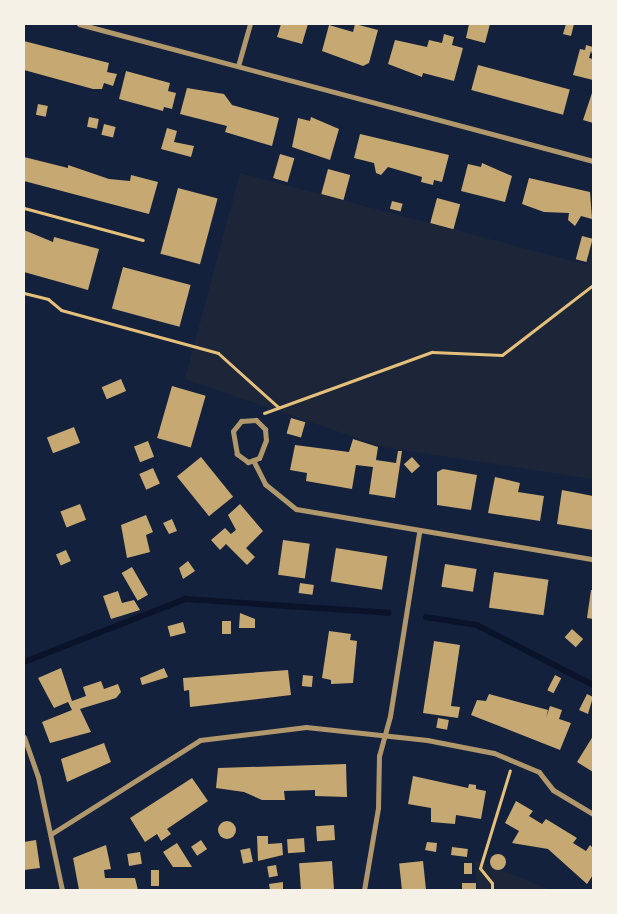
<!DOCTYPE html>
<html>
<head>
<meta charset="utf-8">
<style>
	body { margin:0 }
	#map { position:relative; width:617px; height:914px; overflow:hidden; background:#14213d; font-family:"Golos Text",sans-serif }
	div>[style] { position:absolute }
	.green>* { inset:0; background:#1d2539 }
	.stream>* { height:5.5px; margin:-2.75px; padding:0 2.75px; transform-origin:2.75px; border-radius:2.75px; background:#0b132b }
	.building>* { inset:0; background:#c6a872; transform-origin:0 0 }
	.round { border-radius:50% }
	.path>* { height:3px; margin:-1.5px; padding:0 1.5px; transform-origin:1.5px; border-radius:1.5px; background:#e5c07b }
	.minor>* { height:5px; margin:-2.5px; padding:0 2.5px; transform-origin:2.5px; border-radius:2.5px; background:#b1986c }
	span { translate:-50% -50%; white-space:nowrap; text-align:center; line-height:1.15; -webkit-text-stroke:4.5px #f6f1e7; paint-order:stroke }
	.frame { position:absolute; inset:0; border:25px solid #f6f1e7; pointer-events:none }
</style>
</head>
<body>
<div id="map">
	<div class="green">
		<i style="clip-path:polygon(240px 173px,587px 265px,593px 245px,593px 479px,383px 447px,185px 379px)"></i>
		<i style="clip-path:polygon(475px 860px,551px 890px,477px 890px)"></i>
	</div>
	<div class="stream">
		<i style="left:426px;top:617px;width:52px;rotate:8.9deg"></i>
		<i style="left:477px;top:625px;width:131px;rotate:27.3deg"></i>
		<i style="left:24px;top:662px;width:174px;rotate:-21.3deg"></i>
		<i style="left:186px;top:599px;width:203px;rotate:3.9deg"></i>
	</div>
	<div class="building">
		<i style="clip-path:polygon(281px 24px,308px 24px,302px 44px,277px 37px)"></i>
		<i style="clip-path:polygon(355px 24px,378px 30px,369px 63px,363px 66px,322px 51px,329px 25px,353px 32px)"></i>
		<i style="clip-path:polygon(469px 24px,490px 24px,485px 43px,466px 38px)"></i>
		<i style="clip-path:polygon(566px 24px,574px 24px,571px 36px,563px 34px)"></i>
		<i style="clip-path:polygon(444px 34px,454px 37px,452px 45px,463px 48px,454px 81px,423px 73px,422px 77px,388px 64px,395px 40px,427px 47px,429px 40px,442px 43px)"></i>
		<i style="clip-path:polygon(24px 41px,109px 63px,107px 72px,117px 74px,113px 86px,104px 83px,102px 89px,93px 89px,24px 70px)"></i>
		<i style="clip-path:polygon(586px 45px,593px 47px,593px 57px,591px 51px,589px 58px,593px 59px,593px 80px,573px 75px,580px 49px,585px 50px)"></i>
		<i style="left:478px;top:65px;width:95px;height:26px;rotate:15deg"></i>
		<i style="clip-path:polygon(126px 71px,170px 83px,168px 91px,176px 93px,172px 109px,164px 107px,163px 111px,119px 99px)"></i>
		<i style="clip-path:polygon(187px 88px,224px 94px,232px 105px,279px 118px,272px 146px,225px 132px,227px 126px,180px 114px)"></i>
		<i style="clip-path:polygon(593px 90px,593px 123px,583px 120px)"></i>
		<i style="left:38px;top:104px;width:10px;height:11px;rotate:11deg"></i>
		<i style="left:89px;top:117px;width:10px;height:10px;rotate:11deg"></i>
		<i style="clip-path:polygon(311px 117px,339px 129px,330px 160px,292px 147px,298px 118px,310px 121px)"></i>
		<i style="left:104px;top:124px;width:12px;height:11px;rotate:14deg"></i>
		<i style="clip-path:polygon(167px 128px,177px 131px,174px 142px,194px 146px,191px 157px,161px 149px)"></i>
		<i style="clip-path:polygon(360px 134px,449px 155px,442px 182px,434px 180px,433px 185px,421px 182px,422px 177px,388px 167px,381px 175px,376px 173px,374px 163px,354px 158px)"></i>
		<i style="left:280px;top:154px;width:15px;height:25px;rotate:16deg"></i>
		<i style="clip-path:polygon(24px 157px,68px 168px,68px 165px,109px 179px,130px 181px,131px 175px,158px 182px,149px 214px,24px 181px)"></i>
		<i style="clip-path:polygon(482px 163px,512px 176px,505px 202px,461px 191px,468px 164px,481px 167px)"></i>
		<i style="left:328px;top:169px;width:23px;height:26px;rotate:15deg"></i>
		<i style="clip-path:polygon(529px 178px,590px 192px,592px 219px,581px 216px,575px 226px,568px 220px,569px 213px,544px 212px,522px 204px)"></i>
		<i style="left:178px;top:188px;width:41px;height:68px;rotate:15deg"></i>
		<i style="left:437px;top:198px;width:24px;height:26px;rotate:15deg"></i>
		<i style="left:392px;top:201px;width:11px;height:8px;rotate:15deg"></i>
		<i style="clip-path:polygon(24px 230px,53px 242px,54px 237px,99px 249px,88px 290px,24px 272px)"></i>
		<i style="left:582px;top:236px;width:11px;height:24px;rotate:15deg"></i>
		<i style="left:123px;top:267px;width:70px;height:43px;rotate:15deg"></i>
		<i style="left:121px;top:379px;width:13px;height:21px;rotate:67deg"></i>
		<i style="left:172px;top:386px;width:35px;height:54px;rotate:16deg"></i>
		<i style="left:291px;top:418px;width:15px;height:16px;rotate:16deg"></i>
		<i style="left:74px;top:427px;width:17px;height:29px;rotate:69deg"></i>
		<i style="clip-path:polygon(353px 439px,378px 447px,376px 460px,396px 463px,398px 451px,402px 451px,395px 498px,369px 494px,373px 467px,356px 465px,352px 489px,306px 481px,307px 473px,290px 470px,295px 445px,349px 452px)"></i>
		<i style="left:148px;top:441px;width:17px;height:15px;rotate:69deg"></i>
		<i style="left:201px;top:457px;width:51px;height:31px;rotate:51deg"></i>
		<i style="left:412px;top:457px;width:12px;height:11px;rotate:48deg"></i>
		<i style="left:153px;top:468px;width:17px;height:15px;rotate:66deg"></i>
		<i style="clip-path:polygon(443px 469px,477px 475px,471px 510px,437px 505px,437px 472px)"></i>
		<i style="clip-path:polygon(495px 477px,520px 483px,518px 492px,544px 496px,540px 521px,488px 513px)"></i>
		<i style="clip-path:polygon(562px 490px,593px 496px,593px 530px,557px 524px)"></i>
		<i style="left:80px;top:504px;width:17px;height:21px;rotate:69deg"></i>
		<i style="clip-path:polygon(240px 504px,263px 531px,246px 548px,255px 557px,247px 565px,226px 544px,220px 550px,211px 540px,225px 528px,231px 534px,236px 530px,228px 515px)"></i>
		<i style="clip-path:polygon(146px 515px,153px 532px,146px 535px,150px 552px,127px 558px,121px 525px)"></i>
		<i style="clip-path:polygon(172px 519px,177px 531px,169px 534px,163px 523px)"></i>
		<i style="left:283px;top:540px;width:27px;height:35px;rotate:8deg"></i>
		<i style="left:336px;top:548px;width:52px;height:34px;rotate:9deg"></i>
		<i style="left:66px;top:550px;width:12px;height:11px;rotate:66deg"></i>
		<i style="clip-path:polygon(188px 561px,195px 571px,183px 579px,179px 568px)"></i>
		<i style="left:445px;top:564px;width:32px;height:23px;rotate:9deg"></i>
		<i style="left:132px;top:567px;width:32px;height:12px;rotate:60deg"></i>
		<i style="left:494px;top:572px;width:55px;height:36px;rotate:8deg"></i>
		<i style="left:300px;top:583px;width:14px;height:10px;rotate:8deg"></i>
		<i style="clip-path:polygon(591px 590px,593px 590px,593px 619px,587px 618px)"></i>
		<i style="clip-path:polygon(118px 591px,122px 603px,134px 600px,140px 610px,111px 619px,103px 596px)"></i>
		<i style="clip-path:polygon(240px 613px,255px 619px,255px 628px,239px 628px)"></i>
		<i style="left:222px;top:621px;width:9px;height:13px"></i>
		<i style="left:183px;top:622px;width:11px;height:16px;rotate:75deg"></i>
		<i style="left:572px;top:629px;width:15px;height:11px;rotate:42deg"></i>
		<i style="clip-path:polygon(329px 631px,351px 634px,350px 640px,357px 641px,353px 683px,331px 684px,331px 680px,322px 678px)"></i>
		<i style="clip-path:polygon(434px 641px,460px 645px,451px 706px,460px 707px,458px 718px,423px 713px)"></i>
		<i style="clip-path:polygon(61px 668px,72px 701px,86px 696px,83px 687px,101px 681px,104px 689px,118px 684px,121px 692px,116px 698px,80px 709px,91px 732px,50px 743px,42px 722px,72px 710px,68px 702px,54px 708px,38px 678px)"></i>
		<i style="clip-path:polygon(164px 668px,168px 677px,142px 685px,140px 678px)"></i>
		<i style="clip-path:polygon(288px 670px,291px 695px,190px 707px,189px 690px,184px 691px,183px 678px)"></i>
		<i style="left:303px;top:675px;width:10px;height:11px;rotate:6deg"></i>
		<i style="left:555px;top:675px;width:7px;height:17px;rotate:27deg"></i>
		<i style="clip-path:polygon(489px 694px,548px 710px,546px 718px,550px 706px,562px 710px,559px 719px,571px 723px,560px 750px,471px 715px,477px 700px,486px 701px)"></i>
		<i style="clip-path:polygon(587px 694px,593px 697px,588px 714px,579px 710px)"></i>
		<i style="left:438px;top:718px;width:11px;height:10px;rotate:10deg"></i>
		<i style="clip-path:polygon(593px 736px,593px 772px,577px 762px)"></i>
		<i style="clip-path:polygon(104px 743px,111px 762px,67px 782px,61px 759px)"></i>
		<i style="clip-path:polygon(346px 764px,347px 797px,315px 796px,315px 790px,284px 791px,285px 800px,262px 800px,244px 792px,216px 788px,218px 768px)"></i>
		<i style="clip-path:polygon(413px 776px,468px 788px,469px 784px,476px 785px,476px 789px,486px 791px,481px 819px,456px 815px,455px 824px,431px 822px,431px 808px,408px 804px)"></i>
		<i style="clip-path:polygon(192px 778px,208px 801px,167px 829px,171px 834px,161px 841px,157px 834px,145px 842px,130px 818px)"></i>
		<i style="clip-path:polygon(516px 801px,533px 811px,529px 816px,542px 824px,546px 819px,577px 838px,573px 843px,586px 851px,590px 845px,593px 848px,593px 875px,587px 884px,548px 849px,512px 843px,519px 831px,505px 823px)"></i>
		<i class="round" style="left:218px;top:821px;width:18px;height:18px"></i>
		<i style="left:334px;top:825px;width:15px;height:18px;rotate:86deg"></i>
		<i style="clip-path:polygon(257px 836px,268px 836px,268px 844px,282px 843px,283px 855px,258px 861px)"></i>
		<i style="left:304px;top:838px;width:14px;height:17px;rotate:86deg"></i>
		<i style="clip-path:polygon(36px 840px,40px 868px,24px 870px,24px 842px)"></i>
		<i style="left:201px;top:840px;width:11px;height:12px;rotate:56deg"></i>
		<i style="clip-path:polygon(427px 842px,437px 843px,436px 852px,425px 850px)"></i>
		<i style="clip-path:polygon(177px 843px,192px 867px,173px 867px,163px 852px)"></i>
		<i style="clip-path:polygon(106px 845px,111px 869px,104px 870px,105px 878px,135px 878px,138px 890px,79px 890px,73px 858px)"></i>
		<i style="left:452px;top:847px;width:16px;height:8px;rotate:7deg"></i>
		<i style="left:250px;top:848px;width:14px;height:10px;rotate:78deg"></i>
		<i style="left:140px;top:852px;width:12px;height:13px;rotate:81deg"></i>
		<i class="round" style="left:490px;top:854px;width:16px;height:16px"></i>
		<i style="left:332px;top:861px;width:29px;height:33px;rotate:86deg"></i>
		<i style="left:423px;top:861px;width:29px;height:24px;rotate:84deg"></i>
		<i style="left:464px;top:863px;width:8px;height:11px"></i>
		<i style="left:276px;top:865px;width:11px;height:9px;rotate:80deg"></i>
		<i style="left:151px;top:870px;width:8px;height:16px"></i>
		<i style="clip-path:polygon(283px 882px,283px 890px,270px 890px,269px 884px)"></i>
		<i style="left:462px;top:883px;width:14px;height:7px"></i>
	</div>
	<div class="path">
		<i style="left:24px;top:208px;width:123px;rotate:15.1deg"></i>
		<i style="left:24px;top:293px;width:25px;rotate:14deg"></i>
		<i style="left:48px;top:299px;width:17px;rotate:40deg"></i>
		<i style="left:61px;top:310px;width:163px;rotate:15.3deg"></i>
		<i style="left:218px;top:353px;width:81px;rotate:42deg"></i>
		<i style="left:264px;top:413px;width:179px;rotate:-20deg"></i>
		<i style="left:432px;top:352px;width:70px;rotate:2.5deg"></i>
		<i style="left:502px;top:355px;width:115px;rotate:-37.6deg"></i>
		<i style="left:492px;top:890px;width:7px;rotate:-90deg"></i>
		<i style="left:492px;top:883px;width:19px;rotate:-129deg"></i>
		<i style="left:480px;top:868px;width:102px;rotate:-73deg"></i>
	</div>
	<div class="minor">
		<i style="left:79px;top:24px;width:532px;rotate:14.92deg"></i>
		<i style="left:238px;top:66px;width:44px;rotate:-74.1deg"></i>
		<i style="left:256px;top:420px;width:13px;rotate:45deg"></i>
		<i style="left:265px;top:429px;width:11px;rotate:85deg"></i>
		<i style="left:266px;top:440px;width:19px;rotate:111deg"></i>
		<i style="left:259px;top:458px;width:12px;rotate:160deg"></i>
		<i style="left:248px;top:462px;width:14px;rotate:-144deg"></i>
		<i style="left:237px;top:454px;width:23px;rotate:-100deg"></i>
		<i style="left:233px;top:431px;width:13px;rotate:-51deg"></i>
		<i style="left:241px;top:421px;width:15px;rotate:-4deg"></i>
		<i style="left:254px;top:462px;width:25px;rotate:63deg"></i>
		<i style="left:265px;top:484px;width:40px;rotate:39deg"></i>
		<i style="left:296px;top:509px;width:301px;rotate:9.6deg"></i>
		<i style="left:24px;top:737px;width:42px;rotate:70.7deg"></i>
		<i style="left:38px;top:777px;width:116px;rotate:78deg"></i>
		<i style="left:51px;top:834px;width:176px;rotate:-32.2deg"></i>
		<i style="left:200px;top:740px;width:107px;rotate:-7deg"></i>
		<i style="left:306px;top:727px;width:122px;rotate:6.1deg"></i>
		<i style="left:427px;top:740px;width:68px;rotate:11deg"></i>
		<i style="left:494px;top:753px;width:49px;rotate:22.9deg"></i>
		<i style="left:539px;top:772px;width:23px;rotate:52deg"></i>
		<i style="left:553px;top:790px;width:47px;rotate:31deg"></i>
		<i style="left:364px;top:890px;width:83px;rotate:-80.3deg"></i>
		<i style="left:378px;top:808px;width:52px;rotate:-88.9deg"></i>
		<i style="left:379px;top:756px;width:41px;rotate:-74.6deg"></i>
		<i style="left:390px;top:716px;width:186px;rotate:-81deg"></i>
	</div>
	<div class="frame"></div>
</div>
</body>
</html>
